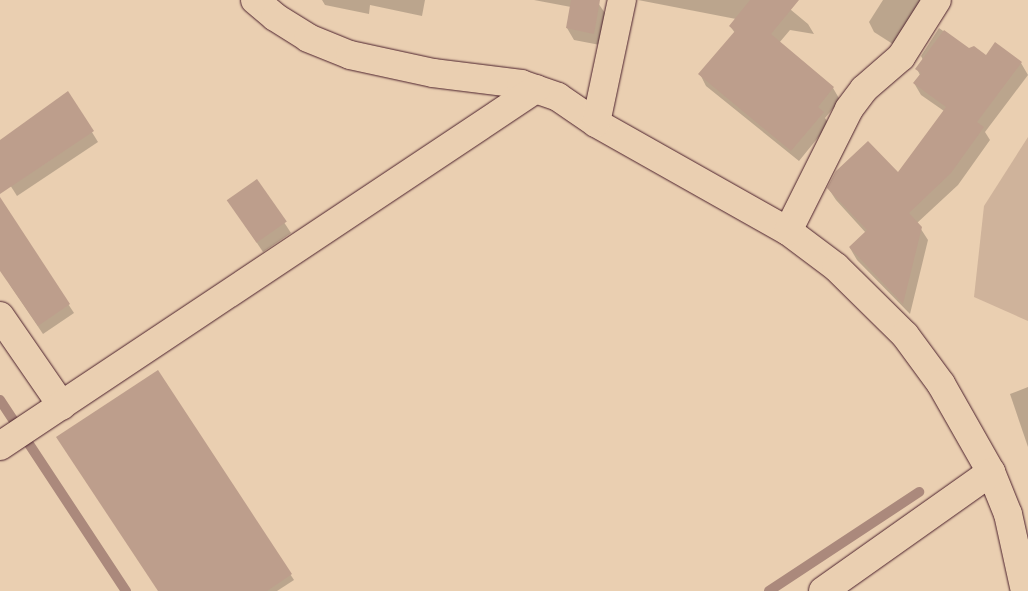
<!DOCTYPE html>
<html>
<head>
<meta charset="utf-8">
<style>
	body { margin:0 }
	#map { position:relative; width:1028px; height:591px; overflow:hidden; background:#eacfb1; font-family:"Gochi Hand",sans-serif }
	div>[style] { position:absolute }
	.green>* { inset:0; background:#cfb39b }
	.shadow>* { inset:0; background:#0003 }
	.stream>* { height:10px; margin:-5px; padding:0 5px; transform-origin:5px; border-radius:5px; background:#ab897c }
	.building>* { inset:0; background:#bd9e8c; transform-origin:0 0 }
	.roads { filter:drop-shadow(0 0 1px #4a1f2b) drop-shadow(0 0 1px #4a1f2b) }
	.street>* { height:28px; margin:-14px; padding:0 14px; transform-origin:14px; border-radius:14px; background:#eacfb1 }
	span { translate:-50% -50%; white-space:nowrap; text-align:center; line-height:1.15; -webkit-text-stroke:4px #eacfb1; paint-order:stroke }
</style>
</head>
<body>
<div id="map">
	<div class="green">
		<i style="clip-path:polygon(1028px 137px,1028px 321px,974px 297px,984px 206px)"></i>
	</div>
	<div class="shadow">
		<i style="clip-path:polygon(322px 0,425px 0,422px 16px,370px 5px,369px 14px,325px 5px)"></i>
		<i style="clip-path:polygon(534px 0,596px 0,607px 16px,600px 45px,574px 40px,567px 28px,571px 7px)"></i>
		<i style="clip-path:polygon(638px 0,779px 0,808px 24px,814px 34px,790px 30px,779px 43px,833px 88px,840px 100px,825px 118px,829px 124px,799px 161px,706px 86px,700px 74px,735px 33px,730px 26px,736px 19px)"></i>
		<i style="clip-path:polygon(883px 0,930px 0,899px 48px,874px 32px,869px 22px)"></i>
		<i style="clip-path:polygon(939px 28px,969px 50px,986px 57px,1021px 63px,1028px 75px,985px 132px,990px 140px,958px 185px,917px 223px,928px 240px,910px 314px,857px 260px,850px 248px,866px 233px,836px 200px,828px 188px,898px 174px,944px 111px,921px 95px,914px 83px,920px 75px,917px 69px,923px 60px,921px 56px)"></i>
		<i style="clip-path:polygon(68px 93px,98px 142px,17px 196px,0 169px,0 142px)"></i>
		<i style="clip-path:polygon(257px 181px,291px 233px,263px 252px,235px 210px)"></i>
		<i style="clip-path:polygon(0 200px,74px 313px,43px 334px,10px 285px,0 249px)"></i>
		<i style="clip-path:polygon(158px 372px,294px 580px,277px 591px,159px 591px)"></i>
		<i style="clip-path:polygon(1028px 387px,1028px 447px,1010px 394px)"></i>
	</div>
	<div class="stream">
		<i style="left:0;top:400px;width:229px;rotate:56.6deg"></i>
		<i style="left:769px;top:591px;width:180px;rotate:-33.4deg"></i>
	</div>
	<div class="building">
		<i style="clip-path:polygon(571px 0,600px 0,594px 34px,566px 28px)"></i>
		<i style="clip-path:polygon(750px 0,799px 0,771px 34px,834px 87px,818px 107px,824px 112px,791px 151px,698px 74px,735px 31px,729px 26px)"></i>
		<i style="clip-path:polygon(944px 30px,969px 48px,974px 46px,986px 55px,995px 42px,1022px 62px,977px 122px,984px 127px,951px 173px,909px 213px,922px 227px,903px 304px,849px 247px,867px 230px,827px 188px,836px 171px,868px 141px,898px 172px,946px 107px,913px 83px,921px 73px,915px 69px)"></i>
		<i style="clip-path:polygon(68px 91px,94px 131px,0 194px,0 140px)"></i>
		<i style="left:257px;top:179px;width:52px;height:37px;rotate:55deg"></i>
		<i style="clip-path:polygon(0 197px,70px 304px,38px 326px,0 271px)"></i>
		<i style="clip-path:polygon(158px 370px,292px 574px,267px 591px,158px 591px,56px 437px)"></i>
	</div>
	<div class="roads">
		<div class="street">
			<i style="left:255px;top:0;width:26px;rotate:40deg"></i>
			<i style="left:275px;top:17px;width:39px;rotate:32deg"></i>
			<i style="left:308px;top:38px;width:45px;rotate:22deg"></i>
			<i style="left:350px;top:55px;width:85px;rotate:12.2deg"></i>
			<i style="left:433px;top:73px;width:89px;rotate:7.1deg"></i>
			<i style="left:521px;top:84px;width:39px;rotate:19deg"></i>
			<i style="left:558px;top:97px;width:46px;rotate:34.4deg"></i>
			<i style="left:596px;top:123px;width:220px;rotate:29.4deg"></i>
			<i style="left:788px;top:231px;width:60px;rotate:36.9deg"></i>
			<i style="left:836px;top:267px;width:97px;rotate:44.6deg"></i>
			<i style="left:905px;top:335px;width:61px;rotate:53.7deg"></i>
			<i style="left:941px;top:384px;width:101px;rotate:60.4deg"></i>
			<i style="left:991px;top:472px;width:45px;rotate:68deg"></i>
			<i style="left:1008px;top:514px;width:79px;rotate:77.6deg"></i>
			<i style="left:596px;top:123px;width:126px;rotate:-78.1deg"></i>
			<i style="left:788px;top:231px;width:136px;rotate:-63.4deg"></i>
			<i style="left:849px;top:109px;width:25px;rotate:-53deg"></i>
			<i style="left:864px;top:89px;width:49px;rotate:-40.9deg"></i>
			<i style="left:901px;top:57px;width:67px;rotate:-57.7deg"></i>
			<i style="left:0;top:316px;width:109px;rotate:55.4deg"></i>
			<i style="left:0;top:446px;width:644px;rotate:-33.67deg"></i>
			<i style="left:823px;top:591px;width:206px;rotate:-35.3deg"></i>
		</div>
	</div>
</div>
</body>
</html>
